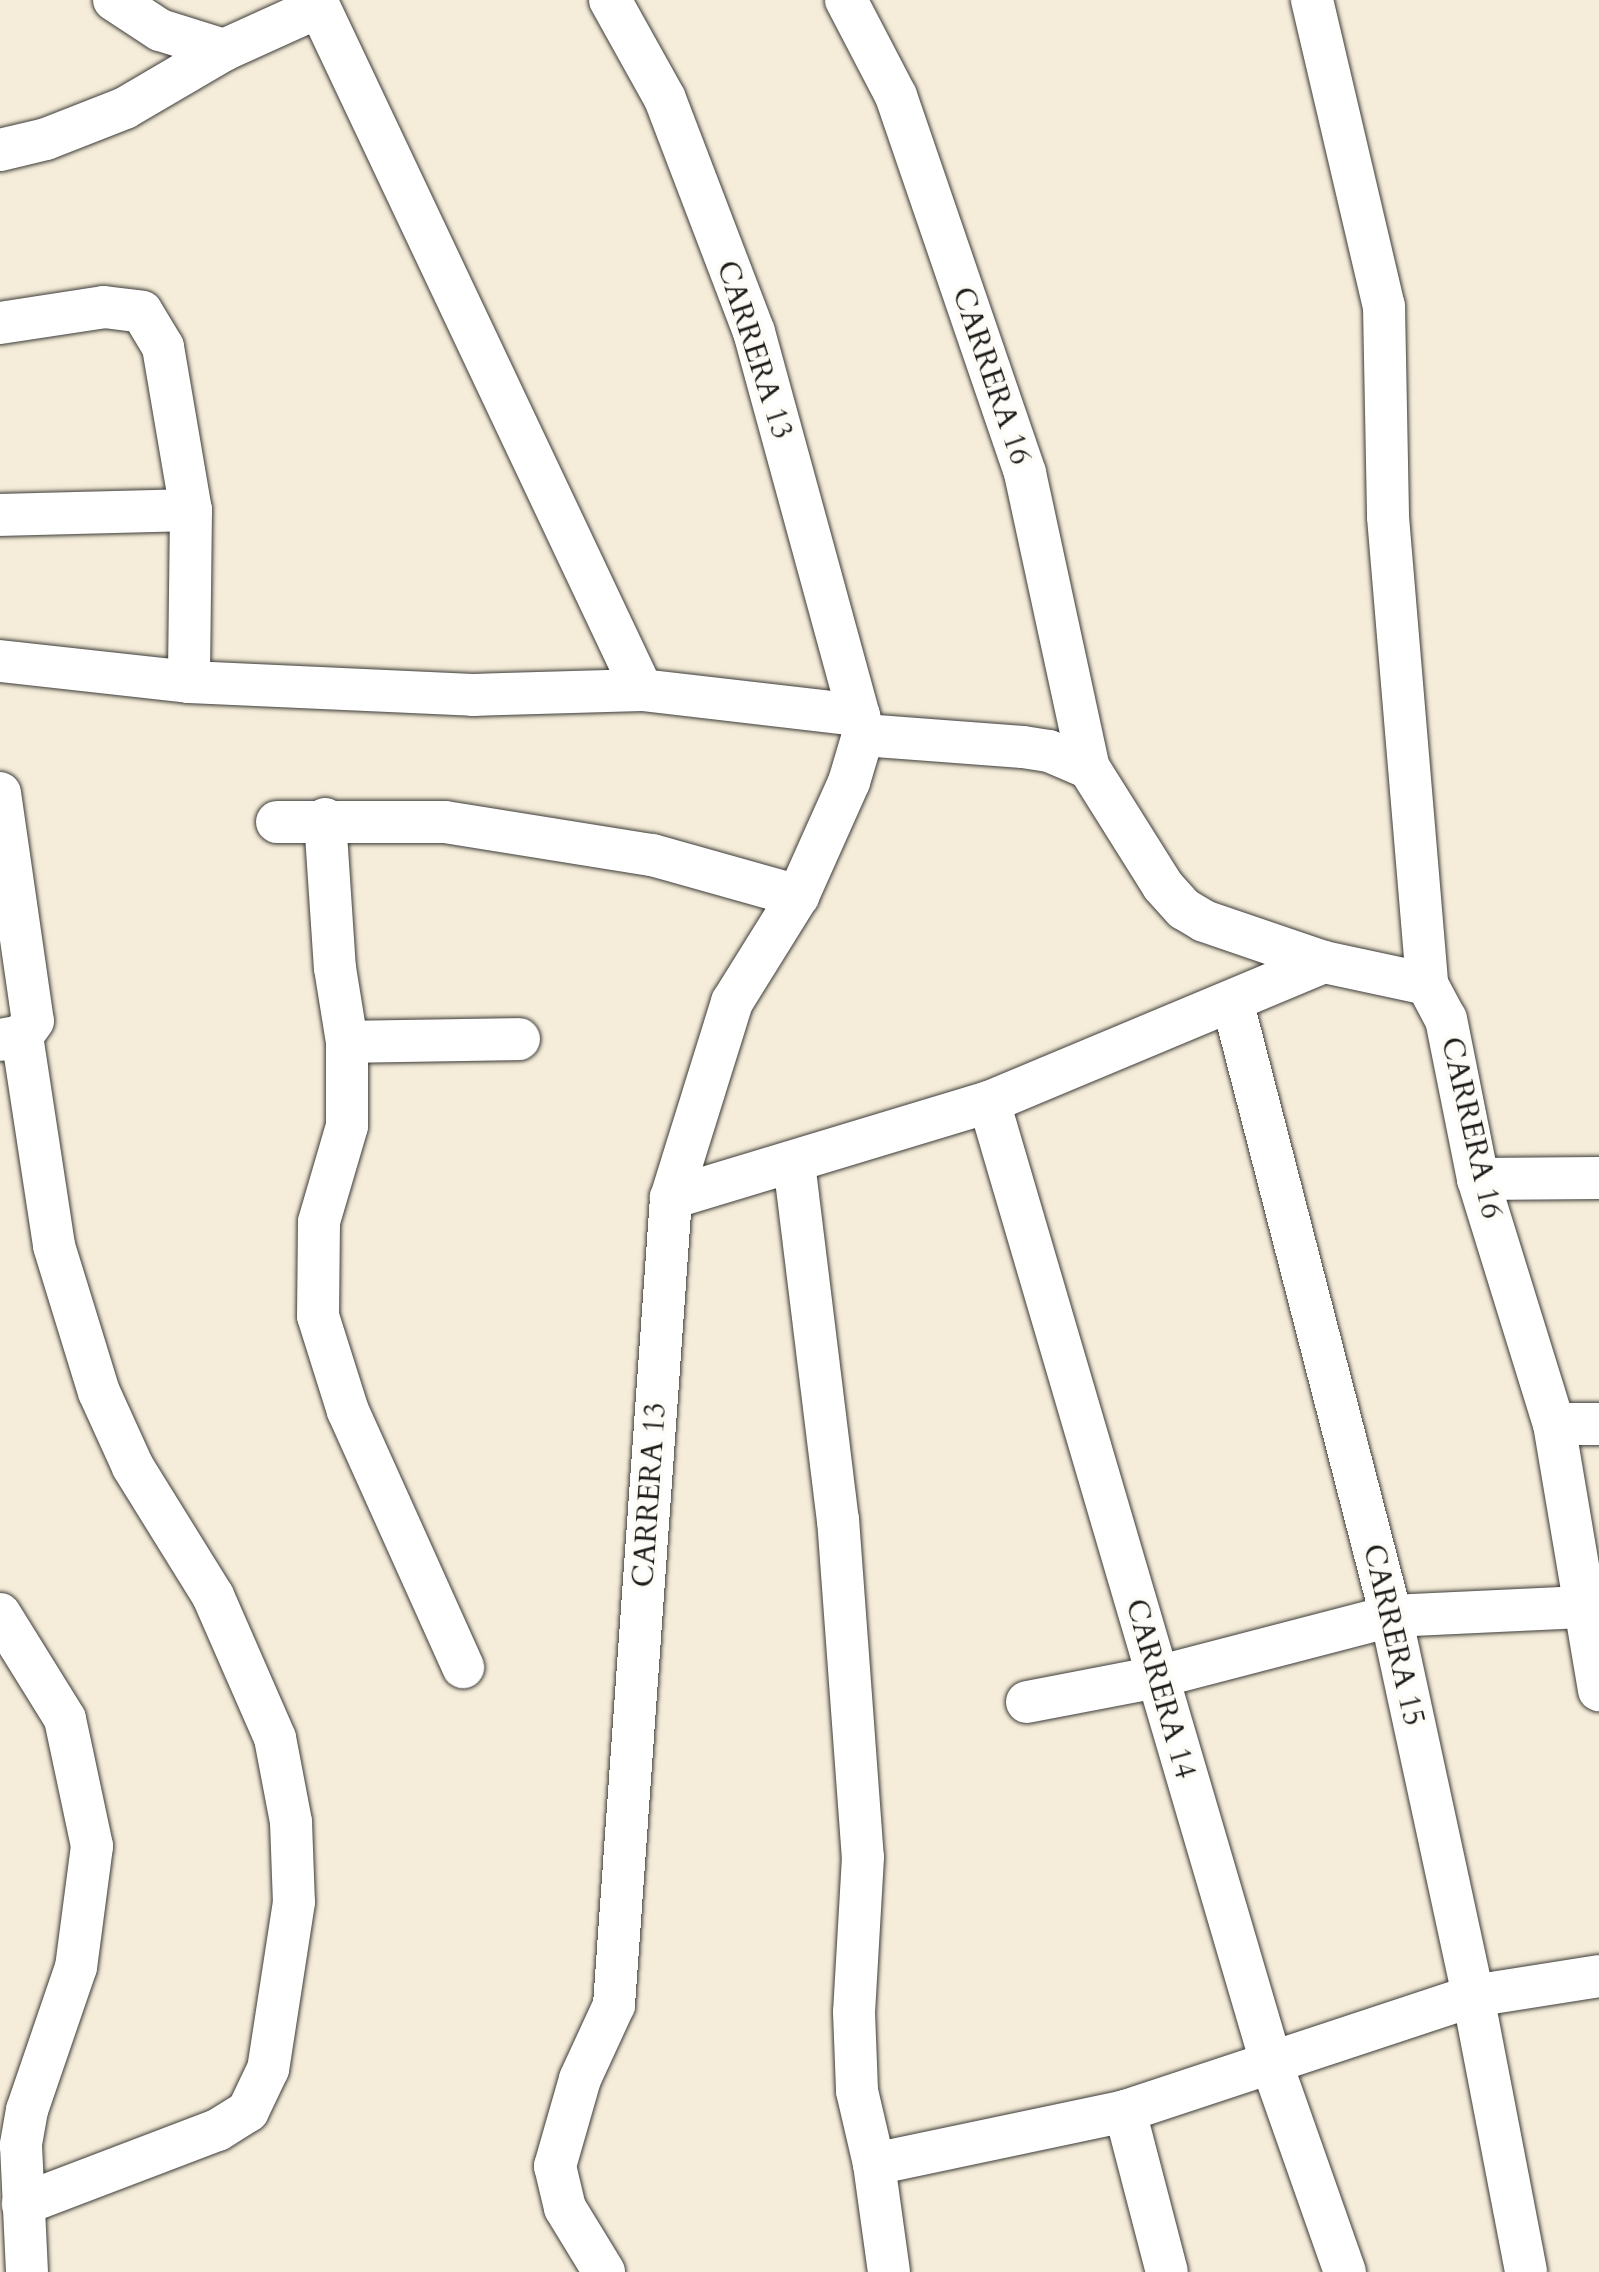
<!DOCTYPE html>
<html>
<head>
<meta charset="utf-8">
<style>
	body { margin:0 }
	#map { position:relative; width:1599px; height:2272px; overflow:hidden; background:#f5edd9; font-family:Cardo,serif }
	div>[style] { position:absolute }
	.roads { filter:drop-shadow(0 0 2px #3d3b38) drop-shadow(0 0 2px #3d3b38) }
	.minor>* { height:42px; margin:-21px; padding:0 21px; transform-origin:21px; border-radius:21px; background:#fff }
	span { translate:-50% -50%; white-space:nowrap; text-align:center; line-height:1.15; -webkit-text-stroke:8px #fdfcf7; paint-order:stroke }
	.street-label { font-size:30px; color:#1c1c1c }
</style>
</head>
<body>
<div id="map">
	<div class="roads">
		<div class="minor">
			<i style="left:114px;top:0;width:55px;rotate:33.1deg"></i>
			<i style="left:160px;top:30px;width:67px;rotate:17.4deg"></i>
			<i style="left:316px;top:0;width:763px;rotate:64.71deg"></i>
			<i style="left:610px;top:0;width:113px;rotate:60.9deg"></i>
			<i style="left:665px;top:99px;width:249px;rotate:69.1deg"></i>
			<i style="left:754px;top:332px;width:397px;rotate:74.7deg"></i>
			<i style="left:846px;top:0;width:108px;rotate:62.5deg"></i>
			<i style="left:896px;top:96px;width:398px;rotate:71.1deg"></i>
			<i style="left:1025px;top:473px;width:302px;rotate:77.8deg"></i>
			<i style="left:1312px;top:0;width:314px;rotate:76.8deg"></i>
			<i style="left:1384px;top:306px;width:211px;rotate:88.9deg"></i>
			<i style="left:1388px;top:517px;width:469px;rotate:85.2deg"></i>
			<i style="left:0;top:150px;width:47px;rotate:-13.4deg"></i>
			<i style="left:46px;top:139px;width:85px;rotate:-21.4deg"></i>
			<i style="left:125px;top:108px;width:115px;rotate:-30.4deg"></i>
			<i style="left:224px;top:50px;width:104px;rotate:-24.4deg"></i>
			<i style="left:0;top:323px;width:105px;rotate:-8.7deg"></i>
			<i style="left:104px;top:307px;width:38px;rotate:7deg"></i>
			<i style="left:142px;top:312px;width:41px;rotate:59deg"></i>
			<i style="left:163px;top:347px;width:165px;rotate:80.3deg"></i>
			<i style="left:191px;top:510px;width:172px;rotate:90.7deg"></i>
			<i style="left:0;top:515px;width:191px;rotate:-1.5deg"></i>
			<i style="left:0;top:661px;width:190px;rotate:6.3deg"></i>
			<i style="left:189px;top:682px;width:284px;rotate:2.6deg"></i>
			<i style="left:473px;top:695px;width:169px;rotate:-1.7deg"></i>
			<i style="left:642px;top:690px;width:218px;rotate:6.6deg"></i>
			<i style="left:859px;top:715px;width:20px;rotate:79deg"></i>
			<i style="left:863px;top:735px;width:49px;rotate:106.6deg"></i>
			<i style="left:849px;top:782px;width:125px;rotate:114.1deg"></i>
			<i style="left:798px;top:896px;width:125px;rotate:121.9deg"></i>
			<i style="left:732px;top:1002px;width:205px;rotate:107.3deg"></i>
			<i style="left:671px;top:1198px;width:809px;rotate:94.04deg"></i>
			<i style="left:614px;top:2005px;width:81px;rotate:114.7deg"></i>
			<i style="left:580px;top:2079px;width:91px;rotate:106deg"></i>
			<i style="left:555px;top:2166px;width:43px;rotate:76.6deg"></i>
			<i style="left:565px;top:2208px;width:75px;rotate:58.6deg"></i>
			<i style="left:863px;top:735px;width:160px;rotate:4.3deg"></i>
			<i style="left:1023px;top:747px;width:26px;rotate:9deg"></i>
			<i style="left:1049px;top:751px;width:43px;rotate:23deg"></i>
			<i style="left:1089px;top:768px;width:139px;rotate:57.9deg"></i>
			<i style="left:1163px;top:886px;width:31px;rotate:48deg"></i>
			<i style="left:1184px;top:909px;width:23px;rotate:31deg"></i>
			<i style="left:1204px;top:921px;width:127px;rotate:18.9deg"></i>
			<i style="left:1324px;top:962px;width:105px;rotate:12.1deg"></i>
			<i style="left:1427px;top:984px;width:40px;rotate:62deg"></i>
			<i style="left:1446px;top:1019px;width:163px;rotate:78.7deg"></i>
			<i style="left:1478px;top:1179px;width:257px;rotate:72.8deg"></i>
			<i style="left:1554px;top:1424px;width:270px;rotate:80.4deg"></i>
			<i style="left:0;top:793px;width:230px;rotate:81.8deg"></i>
			<i style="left:33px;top:1021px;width:19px;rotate:126deg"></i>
			<i style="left:22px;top:1036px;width:22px;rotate:170deg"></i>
			<i style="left:325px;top:819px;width:149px;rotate:86.2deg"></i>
			<i style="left:335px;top:968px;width:75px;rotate:80.8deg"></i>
			<i style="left:347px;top:1042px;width:84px;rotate:90deg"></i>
			<i style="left:347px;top:1126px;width:100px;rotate:106.3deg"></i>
			<i style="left:319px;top:1222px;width:94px;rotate:90.6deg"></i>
			<i style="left:318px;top:1316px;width:100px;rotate:72.5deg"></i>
			<i style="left:348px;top:1411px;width:281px;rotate:65.8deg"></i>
			<i style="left:277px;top:822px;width:168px"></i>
			<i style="left:445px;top:822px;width:210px;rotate:9.1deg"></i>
			<i style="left:652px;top:855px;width:152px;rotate:15.7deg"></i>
			<i style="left:1233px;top:1004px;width:632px;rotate:75.52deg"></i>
			<i style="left:1391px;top:1616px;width:389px;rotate:77.8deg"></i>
			<i style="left:1473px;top:1996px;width:281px;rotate:79.1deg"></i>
			<i style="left:22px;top:1036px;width:212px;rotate:81.3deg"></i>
			<i style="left:54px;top:1246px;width:153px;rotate:72.9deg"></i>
			<i style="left:99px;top:1392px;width:82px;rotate:65.6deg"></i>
			<i style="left:133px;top:1467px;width:152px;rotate:58.2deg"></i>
			<i style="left:213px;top:1596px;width:155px;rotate:66.4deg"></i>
			<i style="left:275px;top:1738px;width:86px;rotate:79.2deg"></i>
			<i style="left:291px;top:1822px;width:80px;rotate:87.9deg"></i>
			<i style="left:294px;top:1902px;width:169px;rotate:98.8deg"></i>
			<i style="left:268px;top:2069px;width:47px;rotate:115.5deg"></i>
			<i style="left:248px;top:2111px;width:36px;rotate:148deg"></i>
			<i style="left:217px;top:2130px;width:208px;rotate:159.1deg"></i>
			<i style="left:347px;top:1042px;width:172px;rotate:-1deg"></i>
			<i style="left:989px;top:1102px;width:1001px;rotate:73.63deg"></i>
			<i style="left:1271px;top:2062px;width:223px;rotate:70.6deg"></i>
			<i style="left:794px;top:1163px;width:359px;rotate:83deg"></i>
			<i style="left:838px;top:1519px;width:339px;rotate:85.8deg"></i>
			<i style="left:863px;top:1857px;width:155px;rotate:93.3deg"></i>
			<i style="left:854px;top:2012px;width:79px;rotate:87.8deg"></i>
			<i style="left:857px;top:2091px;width:75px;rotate:76.9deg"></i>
			<i style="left:874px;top:2164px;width:109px;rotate:82.1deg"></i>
			<i style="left:1478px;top:1179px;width:121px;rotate:-0.5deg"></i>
			<i style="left:671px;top:1198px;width:332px;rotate:-16.8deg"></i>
			<i style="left:989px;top:1102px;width:363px;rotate:-22.7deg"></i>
			<i style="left:1554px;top:1424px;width:45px"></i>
			<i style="left:0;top:1614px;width:123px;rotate:58.2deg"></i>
			<i style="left:65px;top:1719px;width:130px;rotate:78deg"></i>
			<i style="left:92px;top:1846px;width:122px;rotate:97.5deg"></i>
			<i style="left:76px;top:1967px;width:151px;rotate:108.9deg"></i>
			<i style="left:27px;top:2110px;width:36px;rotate:100deg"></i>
			<i style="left:21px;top:2145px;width:127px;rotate:87.3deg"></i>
			<i style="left:1027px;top:1702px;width:132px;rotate:-10.9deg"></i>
			<i style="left:1157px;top:1677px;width:242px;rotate:-14.6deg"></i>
			<i style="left:1391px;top:1616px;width:192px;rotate:-2.7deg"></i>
			<i style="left:1125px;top:2111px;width:166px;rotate:75.4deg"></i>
			<i style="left:874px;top:2164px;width:257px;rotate:-11.9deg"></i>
			<i style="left:1125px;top:2111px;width:367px;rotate:-18.3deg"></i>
			<i style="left:1473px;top:1996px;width:128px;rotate:-9deg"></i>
		</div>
	</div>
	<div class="street-label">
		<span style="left:754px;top:350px;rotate:72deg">CARRERA 13</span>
		<span style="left:991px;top:376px;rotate:71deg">CARRERA 16</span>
		<span style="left:1471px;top:1128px;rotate:77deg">CARRERA 16</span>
		<span style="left:650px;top:1495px;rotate:-86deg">CARRERA 13</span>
		<span style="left:1393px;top:1635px;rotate:77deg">CARRERA 15</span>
		<span style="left:1160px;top:1689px;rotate:74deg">CARRERA 14</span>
	</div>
</div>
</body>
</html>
